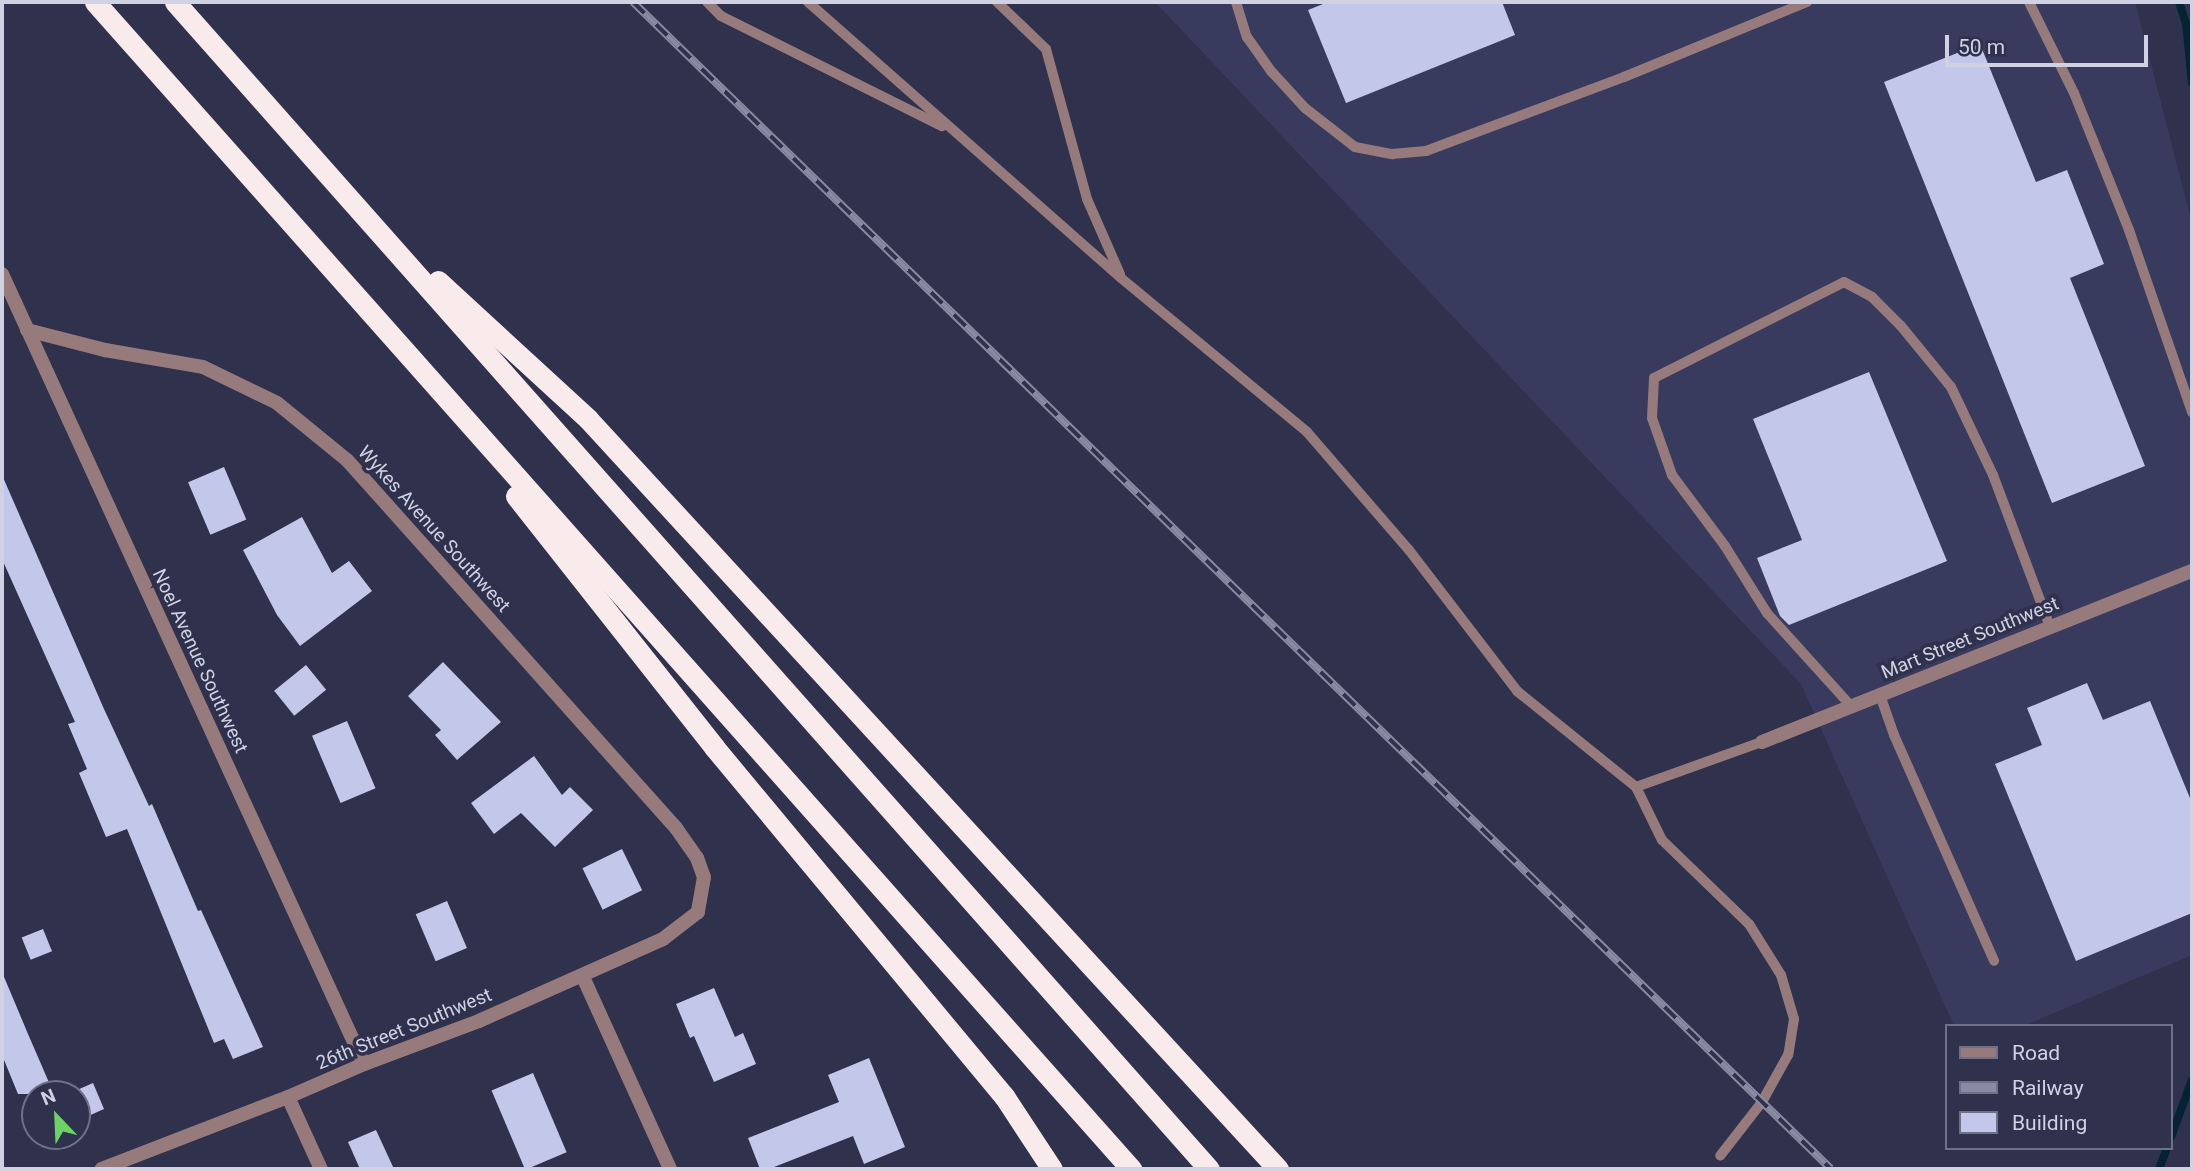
<!DOCTYPE html>
<html>
<head>
<meta charset="utf-8">
<style>
	body { margin:0 }
	#map { position:relative; width:2194px; height:1171px; overflow:hidden; background:#2f314d; font-family:Roboto,sans-serif }
	div>[style] { position:absolute }
	.built>* { inset:0; background:#383b5d }
	.stream>* { height:8px; margin:-4px; padding:0 4px; transform-origin:4px; border-radius:4px; background:#052333 }
	.building>* { inset:0; background:#c3c7ea; transform-origin:0 0 }
	.service>* { height:10px; margin:-5px; padding:0 5px; transform-origin:5px; border-radius:5px; background:#967a7c }
	.minor>* { height:14px; margin:-7px; padding:0 7px; transform-origin:7px; border-radius:7px; background:#967a7c }
	.motorway>* { height:21px; margin:-10.5px; padding:0 10.5px; transform-origin:10.5px; border-radius:10.5px; background:#f9ebec }
	.rail>* { height:8px; margin-top:-4px; transform-origin:0; background:repeating-linear-gradient(90deg,#2f314d 0 16px,#898ba2 0 32px); box-sizing:border-box; border-block:2px solid #898ba2 }
	span { translate:-50% -50%; white-space:nowrap; text-align:center; line-height:1.15; -webkit-text-stroke:7px #2f314d; paint-order:stroke }
	.street-label { font-size:19px; color:#d0d2e4 }
	.frame { position:absolute; inset:0; border:4px solid #d0d2e4; pointer-events:none }
	.legend { position:absolute; left:1945px; top:1024px; width:228px; height:126px; box-sizing:border-box; background:#2f314d; border:2px solid #6f7189; margin:0; padding:9px 12px; list-style:none; font-size:21px; color:#d0d2e4 }
	.legend li { display:flex; align-items:center; gap:14px; height:35px }
	.legend b { width:35px; border:2px solid #6f7189 }
	.north { position:absolute; left:21px; top:1080px; width:70px; height:70px; box-sizing:border-box; background:#2f314d; border:2px solid #6f7189; border-radius:50%; rotate:337deg; font-size:19px; font-weight:700; line-height:28px; text-align:center; color:#d0d2e4 }
	.north::after { content:''; display:block; margin:auto; width:24px; height:32px; background:#6ad363; clip-path:polygon(50% 0,100% 100%,50% 72%,0 100%) }
	.scale { position:absolute; left:1945px; top:35px; width:203px; height:32px; box-sizing:border-box; border:4px solid #d0d2e4; border-top:0; padding-left:9px; font-size:21px; line-height:24px; white-space:nowrap; color:#d0d2e4; -webkit-text-stroke:5px #2f314d; paint-order:stroke }
</style>
</head>
<body>
<div id="map">
	<div class="built">
		<i style="clip-path:polygon(1155px 2px,2135px 2px,2192px 223px,2192px 955px,2023px 1026px,1954px 1026px,1801px 684px)"></i>
	</div>
	<div class="stream">
		<i style="left:2179px;top:2px;width:22px;rotate:72deg"></i>
		<i style="left:2186px;top:23px;width:60px;rotate:84.3deg"></i>
		<i style="left:2171px;top:1137px;width:61px;rotate:-69.8deg"></i>
		<i style="left:2159px;top:1169px;width:22px;rotate:-69deg"></i>
	</div>
	<div class="building">
		<i style="clip-path:polygon(1328px 2px,1502px 2px,1515px 35px,1346px 103px,1308px 10px)"></i>
		<i style="clip-path:polygon(1980px 44px,2036px 182px,2067px 170px,2104px 264px,2070px 278px,2145px 466px,2052px 503px,1884px 82px)"></i>
		<i style="clip-path:polygon(1869px 372px,1947px 561px,1789px 625px,1780px 616px,1757px 558px,1802px 540px,1753px 419px)"></i>
		<i style="left:224px;top:467px;width:57px;height:39px;rotate:67deg"></i>
		<i style="clip-path:polygon(2px 475px,104px 709px,149px 806px,152px 804px,198px 911px,201px 910px,263px 1047px,233px 1059px,224px 1039px,214px 1043px,127px 829px,106px 837px,79px 773px,87px 769px,68px 724px,75px 722px,2px 559px)"></i>
		<i style="clip-path:polygon(302px 517px,332px 573px,349px 561px,372px 591px,300px 646px,277px 615px,243px 550px)"></i>
		<i style="clip-path:polygon(443px 662px,501px 722px,457px 760px,435px 735px,441px 730px,408px 696px)"></i>
		<i style="left:306px;top:665px;width:32px;height:41px;rotate:51deg"></i>
		<i style="clip-path:polygon(2087px 683px,2103px 720px,2150px 701px,2192px 803px,2192px 913px,2076px 961px,1995px 764px,2042px 745px,2027px 708px)"></i>
		<i style="left:347px;top:721px;width:73px;height:38px;rotate:67deg"></i>
		<i style="clip-path:polygon(534px 756px,562px 795px,570px 787px,593px 810px,555px 847px,521px 813px,494px 834px,471px 803px)"></i>
		<i style="left:622px;top:849px;width:46px;height:44px;rotate:64deg"></i>
		<i style="left:447px;top:901px;width:51px;height:34px;rotate:67deg"></i>
		<i style="left:43px;top:929px;width:24px;height:23px;rotate:68deg"></i>
		<i style="clip-path:polygon(2px 972px,28px 1034px,54px 1094px,18px 1094px,2px 1055px)"></i>
		<i style="clip-path:polygon(714px 988px,735px 1037px,743px 1033px,756px 1064px,714px 1082px,694px 1036px,690px 1038px,676px 1004px)"></i>
		<i style="clip-path:polygon(869px 1058px,905px 1147px,864px 1164px,853px 1136px,769px 1169px,760px 1169px,748px 1138px,839px 1102px,828px 1075px)"></i>
		<i style="left:533px;top:1073px;width:86px;height:45px;rotate:67deg"></i>
		<i style="clip-path:polygon(93px 1083px,104px 1109px,77px 1121px,77px 1090px)"></i>
		<i style="clip-path:polygon(376px 1130px,394px 1169px,360px 1169px,348px 1142px)"></i>
	</div>
	<div class="service">
		<i style="left:707px;top:2px;width:20px;rotate:45deg"></i>
		<i style="left:721px;top:16px;width:247px;rotate:26.5deg"></i>
		<i style="left:808px;top:2px;width:417px;rotate:41.4deg"></i>
		<i style="left:1121px;top:278px;width:241px;rotate:39.6deg"></i>
		<i style="left:1307px;top:432px;width:156px;rotate:49.2deg"></i>
		<i style="left:1409px;top:550px;width:178px;rotate:52.5deg"></i>
		<i style="left:1517px;top:691px;width:153px;rotate:38.9deg"></i>
		<i style="left:1636px;top:787px;width:134px;rotate:-19.7deg"></i>
		<i style="left:997px;top:2px;width:68px;rotate:43.8deg"></i>
		<i style="left:1046px;top:49px;width:156px;rotate:74.7deg"></i>
		<i style="left:1087px;top:199px;width:82px;rotate:66.3deg"></i>
		<i style="left:1236px;top:2px;width:37px;rotate:73deg"></i>
		<i style="left:1247px;top:37px;width:42px;rotate:54.8deg"></i>
		<i style="left:1271px;top:71px;width:50px;rotate:47.4deg"></i>
		<i style="left:1305px;top:108px;width:63px;rotate:38deg"></i>
		<i style="left:1355px;top:147px;width:38px;rotate:11deg"></i>
		<i style="left:1392px;top:154px;width:34px;rotate:-5deg"></i>
		<i style="left:1426px;top:151px;width:211px;rotate:-20.5deg"></i>
		<i style="left:1624px;top:77px;width:198px;rotate:-22.3deg"></i>
		<i style="left:2029px;top:2px;width:102px;rotate:63.7deg"></i>
		<i style="left:2074px;top:93px;width:148px;rotate:68.1deg"></i>
		<i style="left:2129px;top:230px;width:193px;rotate:70.9deg"></i>
		<i style="left:1880px;top:695px;width:42px;rotate:70.7deg"></i>
		<i style="left:1894px;top:735px;width:247px;rotate:66.1deg"></i>
		<i style="left:1851px;top:706px;width:125px;rotate:-132.1deg"></i>
		<i style="left:1767px;top:613px;width:79px;rotate:-122.1deg"></i>
		<i style="left:1725px;top:546px;width:89px;rotate:-126.7deg"></i>
		<i style="left:1672px;top:475px;width:60px;rotate:-109.3deg"></i>
		<i style="left:1652px;top:418px;width:40px;rotate:-87.1deg"></i>
		<i style="left:1654px;top:378px;width:213px;rotate:-26.8deg"></i>
		<i style="left:1844px;top:282px;width:32px;rotate:28deg"></i>
		<i style="left:1872px;top:297px;width:41px;rotate:45deg"></i>
		<i style="left:1901px;top:326px;width:79px;rotate:50.7deg"></i>
		<i style="left:1951px;top:387px;width:98px;rotate:64.5deg"></i>
		<i style="left:1993px;top:475px;width:162px;rotate:69.4deg"></i>
		<i style="left:1636px;top:787px;width:59px;rotate:63.9deg"></i>
		<i style="left:1662px;top:840px;width:121px;rotate:44deg"></i>
		<i style="left:1749px;top:924px;width:60px;rotate:57.9deg"></i>
		<i style="left:1781px;top:975px;width:46px;rotate:73.5deg"></i>
		<i style="left:1794px;top:1019px;width:36px;rotate:99deg"></i>
		<i style="left:1788px;top:1055px;width:54px;rotate:119deg"></i>
		<i style="left:1762px;top:1102px;width:68px;rotate:127.9deg"></i>
	</div>
	<div class="minor">
		<i style="left:2px;top:274px;width:869px;rotate:65.38deg"></i>
		<i style="left:27px;top:330px;width:81px;rotate:14.4deg"></i>
		<i style="left:105px;top:350px;width:99px;rotate:9.8deg"></i>
		<i style="left:203px;top:367px;width:82px;rotate:25.9deg"></i>
		<i style="left:277px;top:403px;width:90px;rotate:39.2deg"></i>
		<i style="left:347px;top:460px;width:494px;rotate:48.2deg"></i>
		<i style="left:676px;top:828px;width:37px;rotate:55deg"></i>
		<i style="left:697px;top:858px;width:20px;rotate:70deg"></i>
		<i style="left:704px;top:877px;width:36px;rotate:100deg"></i>
		<i style="left:698px;top:912px;width:44px;rotate:142.4deg"></i>
		<i style="left:663px;top:939px;width:201px;rotate:156deg"></i>
		<i style="left:479px;top:1021px;width:123px;rotate:159.5deg"></i>
		<i style="left:364px;top:1064px;width:83px;rotate:156.5deg"></i>
		<i style="left:288px;top:1097px;width:200px;rotate:158.9deg"></i>
		<i style="left:1762px;top:742px;width:463px;rotate:-21.7deg"></i>
		<i style="left:583px;top:977px;width:211px;rotate:65.6deg"></i>
		<i style="left:288px;top:1097px;width:79px;rotate:65.4deg"></i>
	</div>
	<div class="motorway">
		<i style="left:95px;top:2px;width:1561px;rotate:48.4deg"></i>
		<i style="left:175px;top:2px;width:1559px;rotate:48.46deg"></i>
		<i style="left:438px;top:281px;width:204px;rotate:42.6deg"></i>
		<i style="left:588px;top:419px;width:1019px;rotate:47.39deg"></i>
		<i style="left:516px;top:496px;width:320px;rotate:51.7deg"></i>
		<i style="left:714px;top:747px;width:454px;rotate:50.3deg"></i>
		<i style="left:1004px;top:1096px;width:87px;rotate:56.7deg"></i>
	</div>
	<div class="rail">
		<i style="left:633px;top:2px;width:1672px;rotate:44.25deg"></i>
	</div>
	<div class="street-label">
		<span style="left:434px;top:529px;rotate:48deg">Wykes Avenue Southwest</span>
		<span style="left:1970px;top:638px;rotate:-22deg">Mart Street Southwest</span>
		<span style="left:200px;top:661px;rotate:65deg">Noel Avenue Southwest</span>
		<span style="left:404px;top:1029px;rotate:-22deg">26th Street Southwest</span>
	</div>
	<div class="frame"></div>
	<ul class="legend">
	<li><b style="height:9px;background:#967a7c"></b>Road</li>
	<li><b style="height:9px;background:#898ba2"></b>Railway</li>
	<li><b style="height:19px;background:#c3c7ea"></b>Building</li>
	</ul>
	<div class="north">N</div>
	<div class="scale">50 m</div>
</div>
</body>
</html>
